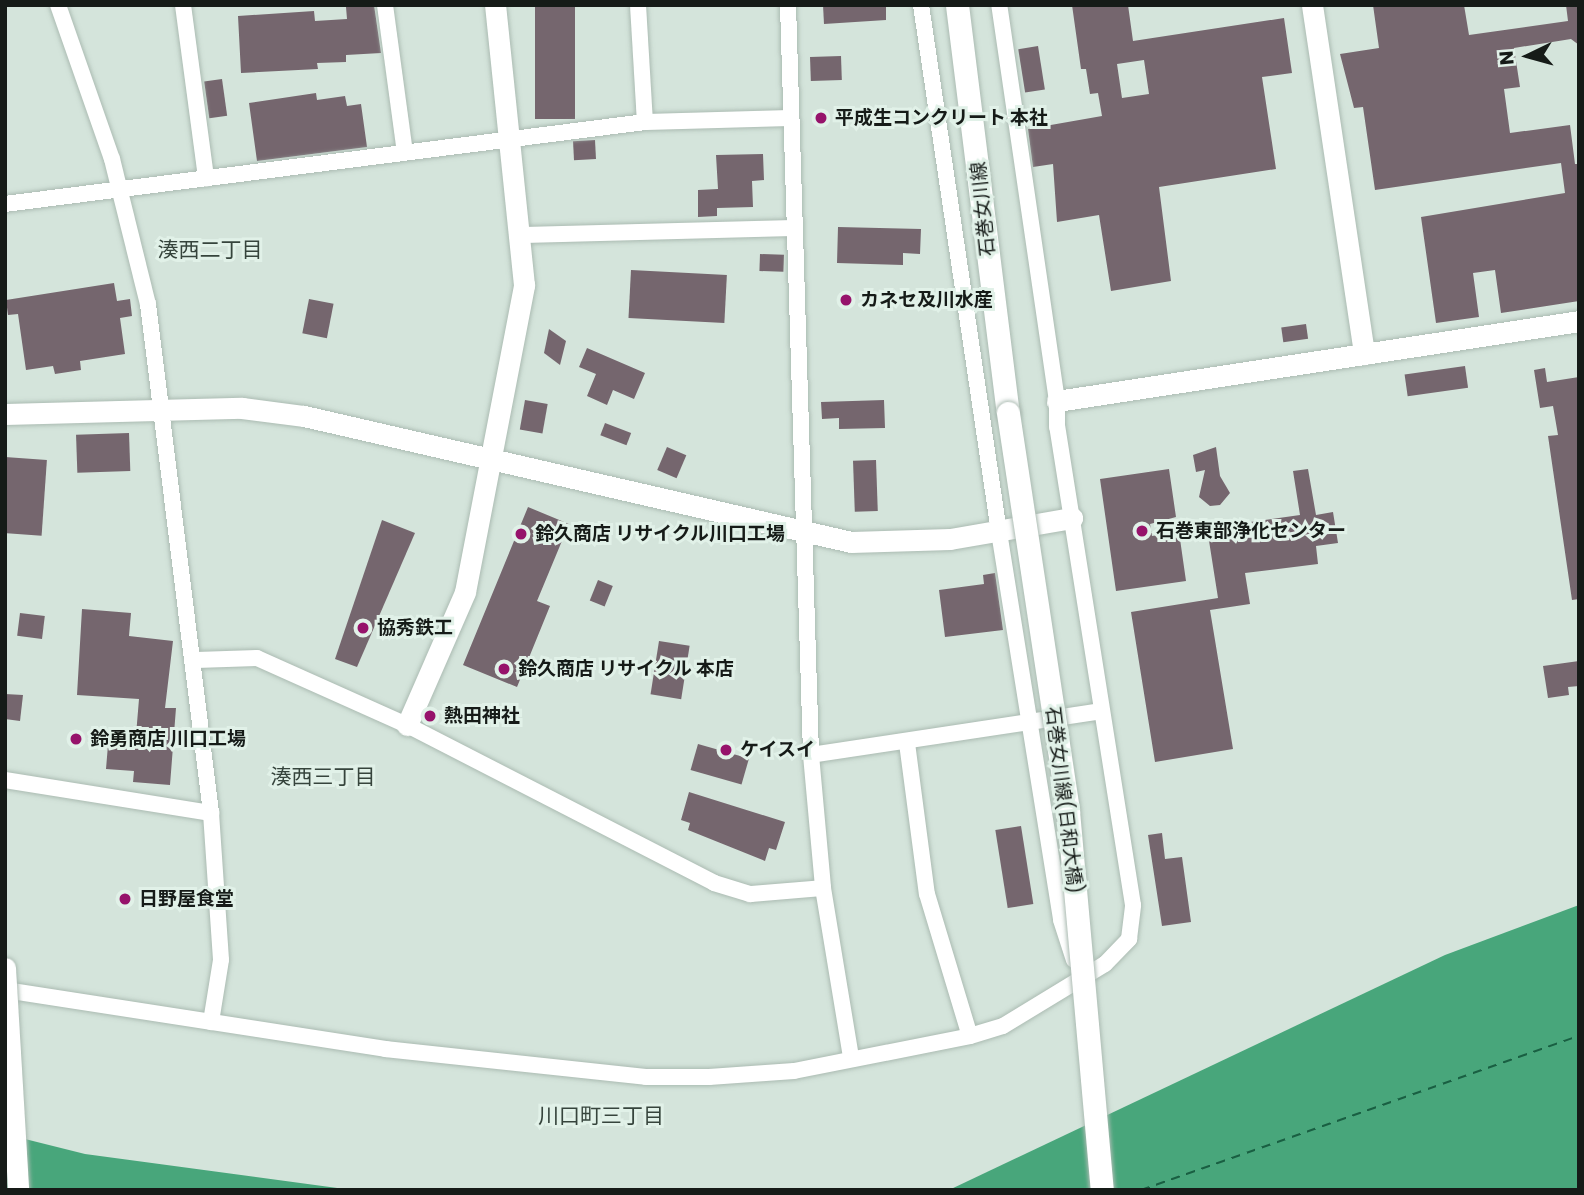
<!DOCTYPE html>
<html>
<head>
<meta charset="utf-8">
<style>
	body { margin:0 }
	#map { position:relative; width:1584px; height:1195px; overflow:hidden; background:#d4e4db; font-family:Poppins,"Noto Sans JP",sans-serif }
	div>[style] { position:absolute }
	.water>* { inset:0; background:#48a67b }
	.ferry>* { height:2px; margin-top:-1px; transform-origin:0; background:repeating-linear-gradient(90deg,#195f42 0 9px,transparent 0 16px) }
	.building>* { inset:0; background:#75666e; transform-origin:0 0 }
	.roads { filter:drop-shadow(0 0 2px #abbbb2) drop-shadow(0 0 2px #abbbb2) }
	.minor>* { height:16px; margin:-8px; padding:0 8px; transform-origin:8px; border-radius:8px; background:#fff }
	.tertiary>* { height:21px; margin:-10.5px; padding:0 10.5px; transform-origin:10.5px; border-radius:10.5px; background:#fff }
	.secondary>* { height:23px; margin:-11.5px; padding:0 11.5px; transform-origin:11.5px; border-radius:11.5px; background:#fff }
	.bridges { filter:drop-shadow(0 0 2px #abbbb2) drop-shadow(0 0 2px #abbbb2) }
	.tertiary-bridge>* { height:21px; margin:-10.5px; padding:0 10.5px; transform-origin:10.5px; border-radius:10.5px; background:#fff }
	.secondary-bridge>* { height:23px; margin:-11.5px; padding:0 11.5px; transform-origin:11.5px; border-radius:11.5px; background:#fff }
	.dots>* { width:19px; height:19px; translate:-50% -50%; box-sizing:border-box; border:4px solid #e1f1e8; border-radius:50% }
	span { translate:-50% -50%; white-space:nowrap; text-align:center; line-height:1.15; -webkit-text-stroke:6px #e1f1e8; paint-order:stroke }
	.poi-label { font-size:19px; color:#161b18; font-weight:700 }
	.left { translate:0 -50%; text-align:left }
	.street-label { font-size:19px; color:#161b18 }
	.neighbourhood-label { font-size:21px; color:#36443c }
	.frame { position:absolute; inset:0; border:7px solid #161b18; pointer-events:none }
	.north { position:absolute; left:1493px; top:21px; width:70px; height:70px; -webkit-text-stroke:5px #e1f1e8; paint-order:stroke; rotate:265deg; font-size:19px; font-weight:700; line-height:28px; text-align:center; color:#161b18 }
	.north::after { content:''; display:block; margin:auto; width:24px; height:32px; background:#161b18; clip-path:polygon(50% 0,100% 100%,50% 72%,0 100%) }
</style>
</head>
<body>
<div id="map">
	<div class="water">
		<i style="clip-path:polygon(1579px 905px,1579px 1190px,949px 1190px,1445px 955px)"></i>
		<i style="clip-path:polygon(5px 1134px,85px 1154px,352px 1190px,5px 1190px)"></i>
	</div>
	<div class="ferry">
		<i style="left:1141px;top:1190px;width:464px;rotate:-19.4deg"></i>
	</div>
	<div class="building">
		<i style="clip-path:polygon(374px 5px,381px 53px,346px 55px,346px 62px,317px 63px,318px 69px,241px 73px,238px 16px,314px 11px,315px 21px,347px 19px,346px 7px)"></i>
		<i style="left:535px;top:5px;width:40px;height:114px"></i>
		<i style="clip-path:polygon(823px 5px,886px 5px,886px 20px,824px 24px)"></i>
		<i style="clip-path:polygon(evenodd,1072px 5px,1128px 5px,1133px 41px,1284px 18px,1292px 73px,1262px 77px,1276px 169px,1159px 187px,1171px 281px,1111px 291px,1099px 215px,1057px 222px,1053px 164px,1033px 167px,1028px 129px,1102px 116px,1098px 93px,1090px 94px,1086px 69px,1081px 69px,1072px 5px,1144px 60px,1149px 94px,1122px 98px,1117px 64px,1144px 60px)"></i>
		<i style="clip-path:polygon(1373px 5px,1464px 5px,1469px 35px,1568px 21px,1566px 5px,1579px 5px,1579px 45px,1571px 39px,1514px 48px,1520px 87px,1504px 89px,1510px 133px,1570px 125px,1575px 164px,1579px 164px,1579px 301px,1501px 313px,1495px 270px,1473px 273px,1479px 317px,1436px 323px,1421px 217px,1565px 193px,1561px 163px,1375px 190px,1363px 107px,1354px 108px,1340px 54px,1379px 48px)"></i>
		<i style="left:1038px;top:46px;width:44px;height:20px;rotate:81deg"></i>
		<i style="left:841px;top:56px;width:24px;height:31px;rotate:88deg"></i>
		<i style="left:222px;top:79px;width:37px;height:18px;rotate:82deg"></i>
		<i style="clip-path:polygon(316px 93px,317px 100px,345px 96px,347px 106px,361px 104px,367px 147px,257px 161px,249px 103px)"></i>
		<i style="left:595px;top:140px;width:19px;height:22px;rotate:87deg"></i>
		<i style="clip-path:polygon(763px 154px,764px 180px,752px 181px,753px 207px,717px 208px,717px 216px,698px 217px,698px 190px,718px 189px,716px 155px)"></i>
		<i style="clip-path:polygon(838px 227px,921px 229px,920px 254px,903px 253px,903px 265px,837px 263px)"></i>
		<i style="left:760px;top:254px;width:24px;height:17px;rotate:2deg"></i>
		<i style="left:631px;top:270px;width:96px;height:48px;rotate:3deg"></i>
		<i style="clip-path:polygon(114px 283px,117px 301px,130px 299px,132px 316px,120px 318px,125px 354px,80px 361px,81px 370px,55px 374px,53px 366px,26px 370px,18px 314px,8px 315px,6px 300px)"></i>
		<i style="left:309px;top:299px;width:25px;height:35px;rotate:11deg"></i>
		<i style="left:1306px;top:324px;width:15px;height:25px;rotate:82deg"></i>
		<i style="clip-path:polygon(549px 329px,566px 341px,560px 365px,544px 353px)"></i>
		<i style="clip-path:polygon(587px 348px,645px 373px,634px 399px,613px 390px,607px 405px,587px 396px,596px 374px,579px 367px)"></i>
		<i style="left:1465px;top:366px;width:22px;height:61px;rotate:82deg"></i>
		<i style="clip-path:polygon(1545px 368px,1547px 382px,1579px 377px,1579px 599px,1572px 600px,1548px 436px,1558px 435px,1553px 406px,1540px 408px,1534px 370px)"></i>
		<i style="left:525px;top:400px;width:23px;height:30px;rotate:10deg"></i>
		<i style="clip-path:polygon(884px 400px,885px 428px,839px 429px,839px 418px,822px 419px,821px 402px)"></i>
		<i style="left:605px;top:423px;width:28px;height:13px;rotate:21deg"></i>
		<i style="left:129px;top:433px;width:38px;height:53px;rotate:88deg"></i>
		<i style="left:667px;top:447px;width:21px;height:25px;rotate:23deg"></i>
		<i style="clip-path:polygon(1216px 447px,1220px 476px,1230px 493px,1220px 505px,1210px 506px,1199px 497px,1205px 470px,1196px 472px,1193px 455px)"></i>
		<i style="left:5px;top:457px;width:42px;height:76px;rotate:4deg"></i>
		<i style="left:876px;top:460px;width:51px;height:23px;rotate:88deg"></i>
		<i style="clip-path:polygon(1169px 469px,1176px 517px,1150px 524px,1152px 536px,1179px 532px,1186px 581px,1116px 591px,1100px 479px)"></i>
		<i style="clip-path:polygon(1308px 469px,1316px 515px,1333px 512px,1338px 543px,1316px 546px,1318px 564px,1245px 573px,1250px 604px,1210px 610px,1233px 749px,1155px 762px,1131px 612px,1218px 598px,1207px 528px,1300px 515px,1293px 471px)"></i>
		<i style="clip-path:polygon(528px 507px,569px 524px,537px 601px,550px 606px,517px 687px,463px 665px)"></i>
		<i style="clip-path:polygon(382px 520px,415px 533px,357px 667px,335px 659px)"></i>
		<i style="clip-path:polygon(995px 573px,1003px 630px,945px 637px,939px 590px,984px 584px,983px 575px)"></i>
		<i style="left:598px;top:580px;width:16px;height:22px;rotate:22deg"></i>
		<i style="clip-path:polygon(82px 609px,131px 613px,129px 636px,173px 641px,165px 708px,176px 708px,170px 785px,133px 782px,134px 771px,106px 769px,109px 733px,136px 735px,139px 699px,77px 695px)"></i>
		<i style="left:20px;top:613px;width:25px;height:23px;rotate:7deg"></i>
		<i style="left:659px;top:641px;width:31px;height:54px;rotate:9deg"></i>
		<i style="clip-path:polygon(1579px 661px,1579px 686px,1568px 687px,1569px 695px,1548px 698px,1543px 666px)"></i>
		<i style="clip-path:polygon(5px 694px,23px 695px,20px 721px,5px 719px)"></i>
		<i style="left:698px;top:744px;width:53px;height:27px;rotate:16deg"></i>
		<i style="clip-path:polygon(689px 792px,785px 822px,776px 850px,769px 848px,765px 861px,688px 830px,690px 823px,681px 820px)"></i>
		<i style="left:1021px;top:826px;width:79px;height:26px;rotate:81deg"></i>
		<i style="clip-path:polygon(1162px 833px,1165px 859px,1182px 857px,1191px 922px,1162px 926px,1148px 835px)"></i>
	</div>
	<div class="roads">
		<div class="minor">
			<i style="left:58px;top:5px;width:163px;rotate:70.7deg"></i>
			<i style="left:112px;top:159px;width:149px;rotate:76.1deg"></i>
			<i style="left:148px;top:304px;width:513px;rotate:82.94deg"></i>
			<i style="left:211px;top:813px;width:147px;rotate:86.1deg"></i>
			<i style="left:221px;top:960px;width:63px;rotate:99.2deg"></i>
			<i style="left:183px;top:5px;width:175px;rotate:82.4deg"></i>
			<i style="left:385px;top:5px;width:148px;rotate:82.3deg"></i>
			<i style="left:638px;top:5px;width:117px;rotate:86.6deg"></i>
			<i style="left:788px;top:5px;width:750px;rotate:88.24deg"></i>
			<i style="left:811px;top:755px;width:134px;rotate:84.8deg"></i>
			<i style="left:823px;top:888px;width:171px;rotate:80.6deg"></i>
			<i style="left:921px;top:5px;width:533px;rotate:81.58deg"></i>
			<i style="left:999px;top:532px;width:393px;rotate:80.9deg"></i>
			<i style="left:1061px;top:920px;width:42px;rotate:72deg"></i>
			<i style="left:5px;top:204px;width:645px;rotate:-7.3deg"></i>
			<i style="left:645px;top:122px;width:146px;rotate:-1.6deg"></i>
			<i style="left:522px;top:235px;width:273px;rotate:-1.5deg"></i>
			<i style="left:196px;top:660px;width:61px;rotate:-1.9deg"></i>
			<i style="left:257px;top:658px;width:164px;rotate:24.1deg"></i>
			<i style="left:407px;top:725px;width:345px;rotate:27.2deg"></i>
			<i style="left:714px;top:883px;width:38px;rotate:17deg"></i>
			<i style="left:750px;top:894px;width:73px;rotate:-4.7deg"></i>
			<i style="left:907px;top:743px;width:152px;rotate:82.5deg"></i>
			<i style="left:927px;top:894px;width:148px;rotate:73.2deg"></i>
			<i style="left:811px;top:755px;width:293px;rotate:-8.6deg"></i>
			<i style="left:5px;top:780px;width:209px;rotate:9.1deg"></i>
			<i style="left:5px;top:990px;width:385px;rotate:8.8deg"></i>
			<i style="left:385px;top:1049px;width:262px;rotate:6.1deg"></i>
			<i style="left:646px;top:1077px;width:63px"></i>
			<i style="left:709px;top:1077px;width:85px;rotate:-4deg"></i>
			<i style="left:794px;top:1071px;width:179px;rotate:-11.2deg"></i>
			<i style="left:970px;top:1036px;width:34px;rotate:-17deg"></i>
			<i style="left:1003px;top:1026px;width:119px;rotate:-31.3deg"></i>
			<i style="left:1105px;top:964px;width:35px;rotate:-46deg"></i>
			<i style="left:1129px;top:939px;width:34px;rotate:-83deg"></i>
			<i style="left:1133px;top:905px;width:484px;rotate:-99deg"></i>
			<i style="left:1057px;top:427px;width:26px;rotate:-90deg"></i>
			<i style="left:1057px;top:401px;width:400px;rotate:-98.3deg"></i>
		</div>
		<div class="tertiary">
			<i style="left:1312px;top:5px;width:353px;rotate:81.5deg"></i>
			<i style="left:1057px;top:401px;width:528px;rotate:-8.71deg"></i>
			<i style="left:5px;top:414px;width:237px;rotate:-1.5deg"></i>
			<i style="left:242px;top:408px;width:63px;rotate:7.4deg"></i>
			<i style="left:304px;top:416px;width:561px;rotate:12.97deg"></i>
			<i style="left:851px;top:542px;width:99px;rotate:-1.7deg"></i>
			<i style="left:950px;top:539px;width:124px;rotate:-9.8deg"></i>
			<i style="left:407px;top:725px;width:145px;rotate:-66.4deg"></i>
			<i style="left:465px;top:592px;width:313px;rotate:-79.1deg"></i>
			<i style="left:524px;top:285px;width:281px;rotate:-95.9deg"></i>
		</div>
		<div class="secondary">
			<i style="left:957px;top:5px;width:411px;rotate:82.9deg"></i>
		</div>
	</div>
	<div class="bridges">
		<div class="tertiary-bridge">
			<i style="left:5px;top:968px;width:222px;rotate:86.6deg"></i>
		</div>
		<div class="secondary-bridge">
			<i style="left:1008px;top:413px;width:402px;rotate:81.4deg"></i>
			<i style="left:1068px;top:811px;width:381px;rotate:84.9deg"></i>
		</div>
	</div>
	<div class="dots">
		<i style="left:821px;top:118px;background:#96136b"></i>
		<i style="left:846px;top:300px;background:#96136b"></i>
		<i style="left:1142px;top:531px;background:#96136b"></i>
		<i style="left:521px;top:534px;background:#96136b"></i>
		<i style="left:363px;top:628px;background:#96136b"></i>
		<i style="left:504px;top:669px;background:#96136b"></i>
		<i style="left:430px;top:716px;background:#96136b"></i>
		<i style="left:76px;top:739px;background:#96136b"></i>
		<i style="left:726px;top:750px;background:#96136b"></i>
		<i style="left:125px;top:899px;background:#96136b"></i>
	</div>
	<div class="poi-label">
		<span class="left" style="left:835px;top:118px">平成生コンクリート 本社</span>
		<span class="left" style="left:860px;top:300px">カネセ及川水産</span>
		<span class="left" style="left:1156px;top:531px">石巻東部浄化センター</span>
		<span class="left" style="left:535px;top:534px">鈴久商店 リサイクル川口工場</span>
		<span class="left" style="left:377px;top:628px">協秀鉄工</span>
		<span class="left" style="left:518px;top:669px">鈴久商店 リサイクル 本店</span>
		<span class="left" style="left:444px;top:716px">熱田神社</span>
		<span class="left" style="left:90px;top:739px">鈴勇商店 川口工場</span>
		<span class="left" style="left:740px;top:750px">ケイスイ</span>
		<span class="left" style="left:139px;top:899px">日野屋食堂</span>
	</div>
	<div class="street-label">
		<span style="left:983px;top:209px;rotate:-96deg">石巻女川線</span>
		<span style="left:1064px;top:800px;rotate:83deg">石巻女川線(日和大橋)</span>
	</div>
	<div class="neighbourhood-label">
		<span style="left:210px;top:250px">湊西二丁目</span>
		<span style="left:323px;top:777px">湊西三丁目</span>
		<span style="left:601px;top:1116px">川口町三丁目</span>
	</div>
	<div class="frame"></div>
	<div class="north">N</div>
</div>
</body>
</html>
